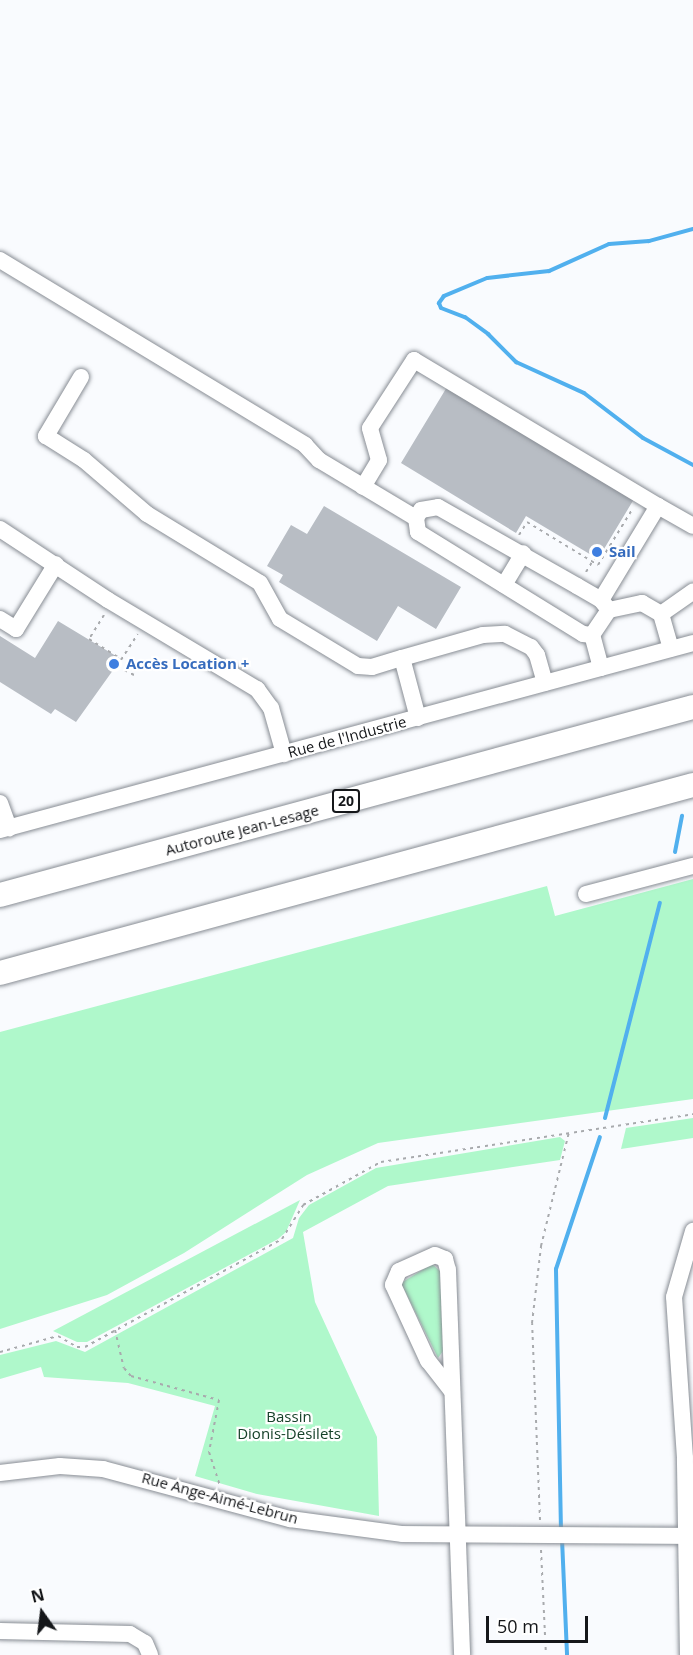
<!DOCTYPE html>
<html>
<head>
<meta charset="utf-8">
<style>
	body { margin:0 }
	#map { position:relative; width:693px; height:1655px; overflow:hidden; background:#f9fbfe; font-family:"Open Sans",sans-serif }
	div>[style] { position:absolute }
	.green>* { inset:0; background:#aff8cb }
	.stream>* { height:4px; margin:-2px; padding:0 2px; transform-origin:2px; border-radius:2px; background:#51b0ee }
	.building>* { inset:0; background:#b8bdc4 }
	.path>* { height:2px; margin-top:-1px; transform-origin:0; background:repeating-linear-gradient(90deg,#a8aaad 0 3px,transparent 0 7.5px) }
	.roads { filter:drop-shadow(0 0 2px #888d94) drop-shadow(0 0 2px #888d94) }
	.minor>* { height:16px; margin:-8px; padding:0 8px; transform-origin:8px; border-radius:8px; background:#fff }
	.highway>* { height:24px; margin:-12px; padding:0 12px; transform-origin:12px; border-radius:12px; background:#fff }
	.dots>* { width:16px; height:16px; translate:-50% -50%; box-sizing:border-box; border:3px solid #fff; border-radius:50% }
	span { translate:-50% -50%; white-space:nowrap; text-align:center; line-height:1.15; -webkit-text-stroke:4.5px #fff; paint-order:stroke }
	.shield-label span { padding:2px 4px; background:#fff; border:2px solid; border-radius:4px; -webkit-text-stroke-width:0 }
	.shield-label { font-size:14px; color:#15171a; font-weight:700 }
	.shop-label { font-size:15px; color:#366cbe; font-weight:700 }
	.left { translate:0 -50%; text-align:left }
	.street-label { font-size:15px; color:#15171a }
	.park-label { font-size:15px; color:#164129 }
	.north { position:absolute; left:12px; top:1583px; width:60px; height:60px; -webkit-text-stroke:4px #fff; paint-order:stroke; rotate:346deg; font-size:16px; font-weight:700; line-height:24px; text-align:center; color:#15171a }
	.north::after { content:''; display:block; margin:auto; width:21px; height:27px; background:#15171a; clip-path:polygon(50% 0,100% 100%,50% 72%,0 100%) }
	.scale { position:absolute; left:486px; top:1616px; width:102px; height:27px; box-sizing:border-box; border:3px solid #15171a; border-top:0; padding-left:8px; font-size:18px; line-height:21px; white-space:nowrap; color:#15171a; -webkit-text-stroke:4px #fff; paint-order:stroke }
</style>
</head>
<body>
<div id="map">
	<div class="green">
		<i style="clip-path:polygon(693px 879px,693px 1099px,378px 1143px,307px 1175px,184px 1253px,107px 1295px,0 1329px,0 1032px,547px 886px,555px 916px)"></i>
		<i style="clip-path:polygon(693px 1118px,693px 1138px,621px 1149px,626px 1128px)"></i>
		<i style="clip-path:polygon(560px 1137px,565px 1141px,560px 1160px,388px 1186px,303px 1232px,315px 1302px,377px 1437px,379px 1516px,257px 1494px,195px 1476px,215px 1406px,128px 1383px,44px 1377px,41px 1367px,0 1379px,0 1355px,56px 1341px,85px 1352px,293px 1238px,299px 1218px,309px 1205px,376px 1168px)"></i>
		<i style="clip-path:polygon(300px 1200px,286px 1232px,278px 1239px,87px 1342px,77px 1342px,53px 1331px)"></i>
		<i style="clip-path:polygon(432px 1264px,440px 1271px,443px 1351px,438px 1358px,401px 1283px)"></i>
	</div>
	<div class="stream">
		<i style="left:693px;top:229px;width:46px;rotate:164.7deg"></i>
		<i style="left:649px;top:241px;width:40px;rotate:175.7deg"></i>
		<i style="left:609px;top:244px;width:66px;rotate:155.8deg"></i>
		<i style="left:549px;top:271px;width:62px;rotate:173.6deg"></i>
		<i style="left:487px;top:278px;width:47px;rotate:157.3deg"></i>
		<i style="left:444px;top:296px;width:9px;rotate:126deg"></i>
		<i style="left:439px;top:303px;width:5px;rotate:68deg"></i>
		<i style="left:441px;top:308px;width:26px;rotate:21deg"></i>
		<i style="left:465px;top:317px;width:29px;rotate:36deg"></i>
		<i style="left:488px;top:334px;width:40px;rotate:45deg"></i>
		<i style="left:516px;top:362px;width:75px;rotate:24.5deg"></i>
		<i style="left:584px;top:393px;width:74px;rotate:37.3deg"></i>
		<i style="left:643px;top:438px;width:57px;rotate:28.4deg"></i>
		<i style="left:675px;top:852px;width:37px;rotate:-79deg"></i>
		<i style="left:605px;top:1118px;width:222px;rotate:-75.7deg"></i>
		<i style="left:561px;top:1531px;width:262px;rotate:-91.1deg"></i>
		<i style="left:556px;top:1269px;width:139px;rotate:-71.6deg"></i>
		<i style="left:562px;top:1539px;width:116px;rotate:87.5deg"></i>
	</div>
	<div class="building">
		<i style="clip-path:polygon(447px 387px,634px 499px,598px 559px,526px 516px,516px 533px,401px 463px)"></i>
		<i style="clip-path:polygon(324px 506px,461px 587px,436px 629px,398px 606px,377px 641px,279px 582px,283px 575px,267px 566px,291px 525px,307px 534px)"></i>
		<i style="clip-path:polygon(58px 621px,121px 659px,76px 722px,55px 709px,51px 714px,0 682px,0 636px,35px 658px)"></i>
	</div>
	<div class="path">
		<i style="left:519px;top:535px;width:15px;rotate:-58deg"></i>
		<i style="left:527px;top:522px;width:83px;rotate:31.2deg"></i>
		<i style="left:598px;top:565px;width:67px;rotate:-58.4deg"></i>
		<i style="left:586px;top:572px;width:17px;rotate:-59deg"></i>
		<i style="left:104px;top:615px;width:28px;rotate:122deg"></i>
		<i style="left:89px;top:639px;width:38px;rotate:32deg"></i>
		<i style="left:134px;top:675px;width:19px;rotate:-152deg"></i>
		<i style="left:117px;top:666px;width:38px;rotate:-57deg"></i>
		<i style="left:115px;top:1330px;width:39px;rotate:77deg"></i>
		<i style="left:124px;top:1368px;width:11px;rotate:49deg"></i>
		<i style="left:131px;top:1376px;width:91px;rotate:15.3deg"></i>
		<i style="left:219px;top:1400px;width:53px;rotate:100.9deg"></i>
		<i style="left:209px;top:1452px;width:35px;rotate:72deg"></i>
		<i style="left:0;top:1352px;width:60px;rotate:-15.4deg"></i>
		<i style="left:58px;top:1336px;width:22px;rotate:30deg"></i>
		<i style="left:77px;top:1347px;width:8px"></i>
		<i style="left:85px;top:1347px;width:225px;rotate:-28.7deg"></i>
		<i style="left:282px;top:1239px;width:40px;rotate:-58deg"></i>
		<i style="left:303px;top:1205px;width:89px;rotate:-28.9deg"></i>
		<i style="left:381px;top:1162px;width:316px;rotate:-8.7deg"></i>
		<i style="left:540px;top:1520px;width:197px;rotate:-92.3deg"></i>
		<i style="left:532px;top:1323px;width:78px;rotate:-83.3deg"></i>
		<i style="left:541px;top:1246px;width:117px;rotate:-76.2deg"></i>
		<i style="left:541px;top:1550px;width:105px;rotate:87.3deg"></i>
	</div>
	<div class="roads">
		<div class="minor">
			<i style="left:0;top:260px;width:357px;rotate:31.2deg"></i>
			<i style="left:305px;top:445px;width:21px;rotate:47deg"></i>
			<i style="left:319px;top:460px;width:113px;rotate:30.9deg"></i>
			<i style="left:81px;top:377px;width:69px;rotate:120.7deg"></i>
			<i style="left:46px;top:436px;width:45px;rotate:32.3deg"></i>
			<i style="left:84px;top:460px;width:83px;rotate:40.6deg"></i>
			<i style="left:147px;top:514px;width:132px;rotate:31.4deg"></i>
			<i style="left:260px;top:583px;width:41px;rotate:60.9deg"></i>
			<i style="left:280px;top:619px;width:91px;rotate:31.1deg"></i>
			<i style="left:358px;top:666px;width:14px;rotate:4deg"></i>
			<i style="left:372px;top:667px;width:31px;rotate:-17deg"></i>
			<i style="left:363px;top:487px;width:31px;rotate:-59deg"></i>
			<i style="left:379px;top:460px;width:33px;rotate:-106deg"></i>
			<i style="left:370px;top:428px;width:81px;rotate:-57.1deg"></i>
			<i style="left:414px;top:360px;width:284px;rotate:30.9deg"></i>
			<i style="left:0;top:529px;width:129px;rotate:33.3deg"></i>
			<i style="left:108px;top:600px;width:174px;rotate:30.9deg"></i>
			<i style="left:257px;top:689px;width:24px;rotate:54deg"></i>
			<i style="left:271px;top:708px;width:48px;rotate:74.2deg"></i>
			<i style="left:504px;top:585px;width:37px;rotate:-59deg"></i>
			<i style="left:601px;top:600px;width:110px;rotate:-58.8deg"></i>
			<i style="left:658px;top:506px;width:40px;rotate:29.7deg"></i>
			<i style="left:661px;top:614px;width:39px;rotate:-35deg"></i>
			<i style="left:0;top:619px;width:19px;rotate:32deg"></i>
			<i style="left:16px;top:629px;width:76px;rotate:-58.4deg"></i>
			<i style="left:592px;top:635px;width:9px;rotate:-174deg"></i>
			<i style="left:583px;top:634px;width:194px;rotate:-148.3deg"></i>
			<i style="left:418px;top:532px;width:14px;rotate:-98deg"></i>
			<i style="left:416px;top:518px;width:9px;rotate:-58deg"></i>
			<i style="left:421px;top:510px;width:17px;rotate:-10deg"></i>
			<i style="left:438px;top:507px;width:160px;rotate:29.6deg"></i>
			<i style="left:577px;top:586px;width:28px;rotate:30deg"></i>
			<i style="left:601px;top:600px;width:13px;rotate:51deg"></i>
			<i style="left:601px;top:668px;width:34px;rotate:-105deg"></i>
			<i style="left:592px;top:635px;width:30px;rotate:-56deg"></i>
			<i style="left:609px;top:610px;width:34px;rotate:-12deg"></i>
			<i style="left:642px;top:603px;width:22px;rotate:30deg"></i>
			<i style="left:661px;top:614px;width:36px;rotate:74deg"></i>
			<i style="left:418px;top:718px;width:62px;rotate:-104.9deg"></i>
			<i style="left:402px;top:658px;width:84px;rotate:-15.9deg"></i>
			<i style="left:483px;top:635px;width:22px;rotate:-3deg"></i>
			<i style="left:505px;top:634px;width:29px;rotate:27deg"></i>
			<i style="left:531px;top:647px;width:10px;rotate:53deg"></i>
			<i style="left:537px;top:655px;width:29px;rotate:74deg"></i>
			<i style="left:0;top:803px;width:27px;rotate:70deg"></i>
			<i style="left:0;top:830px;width:718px;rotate:-15.1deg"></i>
			<i style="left:586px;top:894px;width:111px;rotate:-14.7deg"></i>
			<i style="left:451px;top:1390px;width:37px;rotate:-128deg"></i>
			<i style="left:428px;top:1361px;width:84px;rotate:-114.7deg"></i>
			<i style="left:393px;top:1285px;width:15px;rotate:-67deg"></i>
			<i style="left:399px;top:1271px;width:39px;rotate:-24deg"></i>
			<i style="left:435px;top:1255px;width:11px;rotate:22deg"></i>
			<i style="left:445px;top:1259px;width:11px;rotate:75deg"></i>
			<i style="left:448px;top:1270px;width:385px;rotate:87.9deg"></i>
			<i style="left:0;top:1473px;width:60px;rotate:-6.7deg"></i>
			<i style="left:60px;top:1466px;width:43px;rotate:4deg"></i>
			<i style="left:103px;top:1469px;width:194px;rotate:15deg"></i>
			<i style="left:290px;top:1519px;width:114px;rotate:7.6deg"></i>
			<i style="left:403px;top:1534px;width:290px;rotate:0.4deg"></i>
			<i style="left:0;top:1631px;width:130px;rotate:1.3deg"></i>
			<i style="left:130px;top:1634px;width:17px;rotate:31deg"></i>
			<i style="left:145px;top:1643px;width:13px;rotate:67deg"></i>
			<i style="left:688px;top:1655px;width:197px;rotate:-90.9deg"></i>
			<i style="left:685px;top:1458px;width:161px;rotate:-93.9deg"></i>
			<i style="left:674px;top:1297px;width:69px;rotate:-73.9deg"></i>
		</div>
		<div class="highway">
			<i style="left:0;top:895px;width:718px;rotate:-15.18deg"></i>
			<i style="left:0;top:973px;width:718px;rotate:-15.18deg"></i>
		</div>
	</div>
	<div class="dots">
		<i style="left:597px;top:552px;background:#3f7fe0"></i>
		<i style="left:114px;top:664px;background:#3f7fe0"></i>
	</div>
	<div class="shield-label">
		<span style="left:346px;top:801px">20</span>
	</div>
	<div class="shop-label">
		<span class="left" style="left:609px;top:552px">Sail</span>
		<span class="left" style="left:126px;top:664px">Accès Location +</span>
	</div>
	<div class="street-label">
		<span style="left:347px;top:737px;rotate:-15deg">Rue de l'Industrie</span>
		<span style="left:242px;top:830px;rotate:-15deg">Autoroute Jean-Lesage</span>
		<span style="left:220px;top:1498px;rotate:15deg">Rue Ange-Aimé-Lebrun</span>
	</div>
	<div class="park-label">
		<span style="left:289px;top:1425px">Bassin<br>Dionis-Désilets</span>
	</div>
	<div class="north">N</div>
	<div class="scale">50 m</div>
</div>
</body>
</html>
